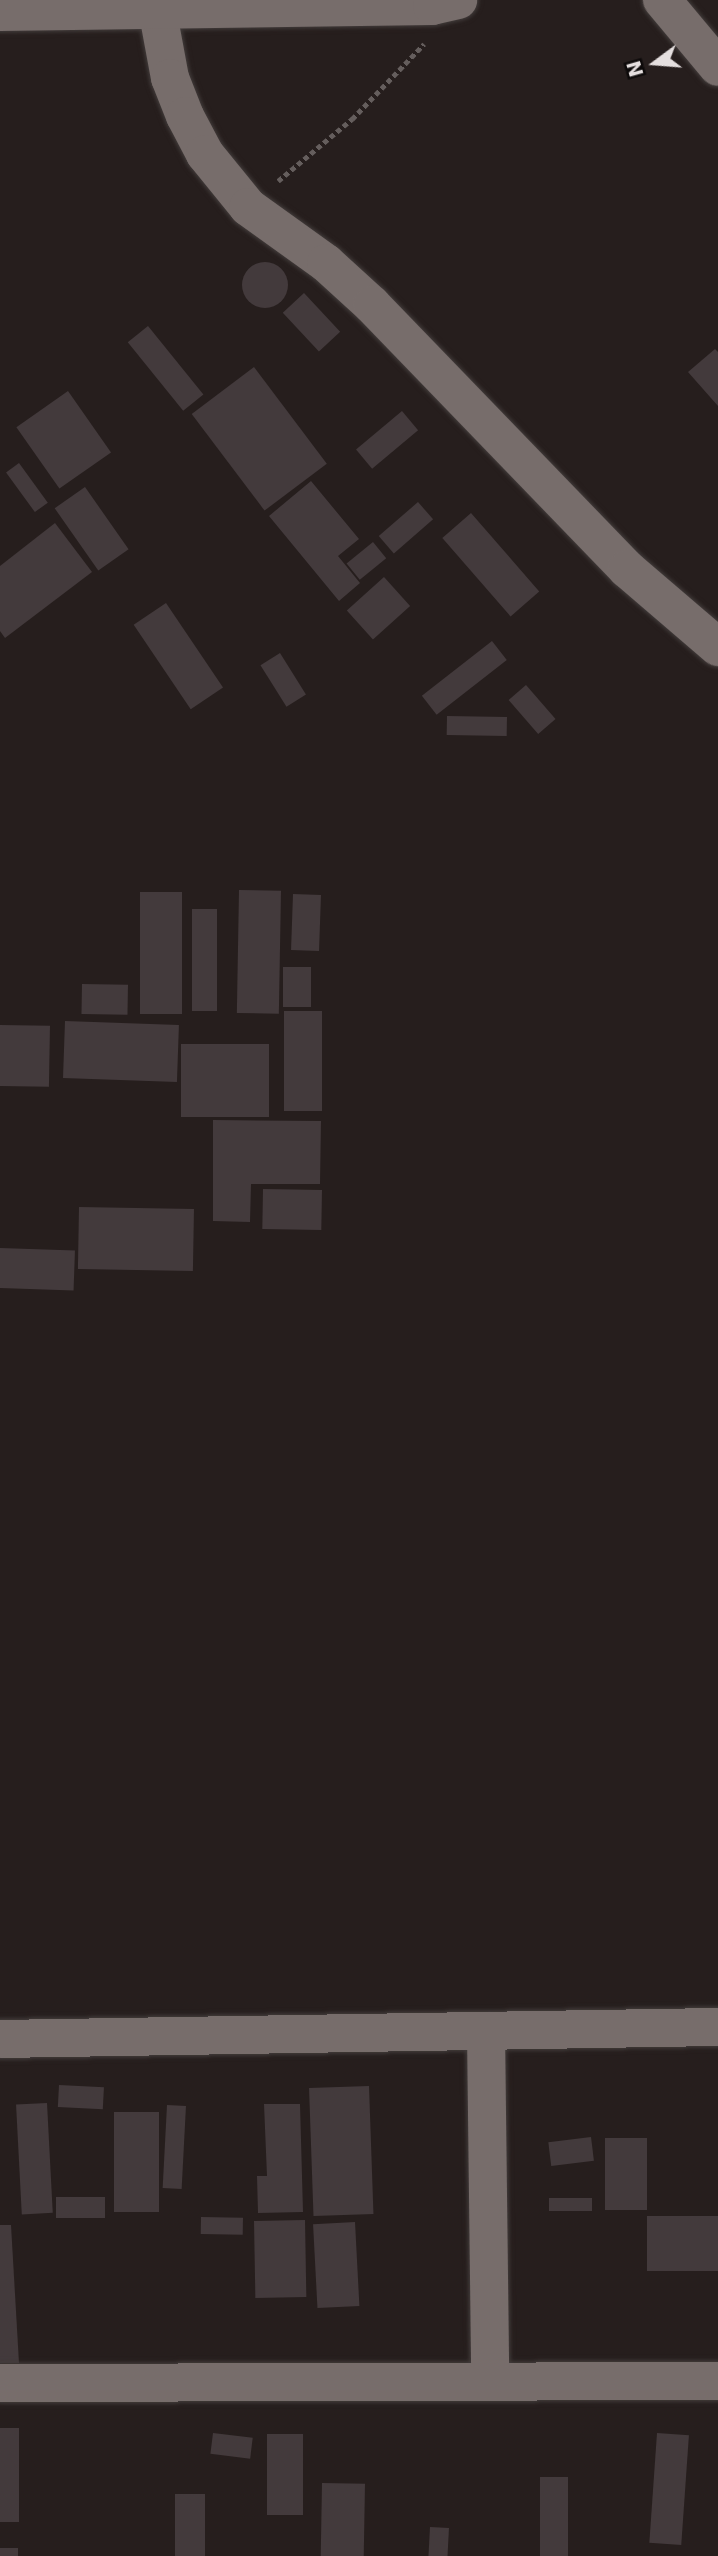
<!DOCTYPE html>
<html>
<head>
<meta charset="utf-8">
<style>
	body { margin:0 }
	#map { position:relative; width:718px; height:2556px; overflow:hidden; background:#261e1d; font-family:"DejaVu Sans",sans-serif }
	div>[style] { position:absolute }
	.building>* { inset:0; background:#433a3c; transform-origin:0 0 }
	.round { border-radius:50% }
	.path>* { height:4.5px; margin-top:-2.25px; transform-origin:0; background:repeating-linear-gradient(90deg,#655e5d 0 5px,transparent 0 8.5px) }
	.roads { filter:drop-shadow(0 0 2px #423c3b) drop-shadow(0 0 2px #423c3b) }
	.street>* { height:38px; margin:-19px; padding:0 19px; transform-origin:19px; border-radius:19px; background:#776d6b }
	span { translate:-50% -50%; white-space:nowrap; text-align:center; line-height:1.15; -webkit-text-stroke:5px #0c0909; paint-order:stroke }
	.north { position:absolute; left:620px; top:28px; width:70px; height:70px; -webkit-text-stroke:5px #0c0909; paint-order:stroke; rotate:254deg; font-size:19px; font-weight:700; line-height:28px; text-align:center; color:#e5dfdf }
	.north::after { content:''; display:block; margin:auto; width:24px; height:32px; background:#e5dfdf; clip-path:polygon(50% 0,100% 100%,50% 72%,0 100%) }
</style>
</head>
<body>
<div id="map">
	<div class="building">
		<i class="round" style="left:242px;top:262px;width:46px;height:46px"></i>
		<i style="left:304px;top:293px;width:53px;height:29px;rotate:47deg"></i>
		<i style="left:148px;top:326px;width:88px;height:26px;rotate:51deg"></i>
		<i style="clip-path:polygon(715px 349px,718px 352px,718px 406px,688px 372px)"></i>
		<i style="left:254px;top:367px;width:121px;height:78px;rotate:53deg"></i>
		<i style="left:68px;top:391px;width:75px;height:63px;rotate:55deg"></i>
		<i style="left:402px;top:411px;width:25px;height:60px;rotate:50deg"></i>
		<i style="left:19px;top:463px;width:49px;height:16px;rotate:54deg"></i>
		<i style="clip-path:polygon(311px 481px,359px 539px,338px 556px,360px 583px,339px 601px,269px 516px)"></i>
		<i style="left:85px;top:487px;width:76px;height:37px;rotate:55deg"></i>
		<i style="left:418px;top:502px;width:23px;height:52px;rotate:49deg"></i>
		<i style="left:471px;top:513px;width:104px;height:38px;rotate:49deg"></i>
		<i style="clip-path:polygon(55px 523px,92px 572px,5px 638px,0 631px,0 566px)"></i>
		<i style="left:373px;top:542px;width:21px;height:34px;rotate:51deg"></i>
		<i style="left:384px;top:577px;width:39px;height:50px;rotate:48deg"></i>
		<i style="left:166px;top:603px;width:102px;height:39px;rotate:56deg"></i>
		<i style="left:492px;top:641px;width:24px;height:89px;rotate:52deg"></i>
		<i style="left:280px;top:653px;width:49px;height:23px;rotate:58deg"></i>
		<i style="left:526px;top:685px;width:45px;height:23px;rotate:49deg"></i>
		<i style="left:447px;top:716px;width:60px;height:19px;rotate:1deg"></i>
		<i style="left:239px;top:890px;width:42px;height:123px;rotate:1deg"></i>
		<i style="left:140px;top:892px;width:42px;height:122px"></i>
		<i style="left:293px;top:894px;width:28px;height:56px;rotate:2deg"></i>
		<i style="left:192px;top:909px;width:25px;height:102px"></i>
		<i style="left:283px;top:967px;width:28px;height:40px"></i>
		<i style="left:82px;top:984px;width:46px;height:30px;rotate:1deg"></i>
		<i style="left:284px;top:1011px;width:38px;height:100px"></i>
		<i style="left:65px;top:1021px;width:114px;height:57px;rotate:2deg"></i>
		<i style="left:0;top:1025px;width:50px;height:61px;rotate:1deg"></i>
		<i style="left:181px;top:1044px;width:88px;height:73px"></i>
		<i style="clip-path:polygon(213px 1120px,321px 1121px,320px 1184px,251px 1184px,250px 1222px,213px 1221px)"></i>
		<i style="left:263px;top:1189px;width:59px;height:40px;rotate:1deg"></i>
		<i style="left:79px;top:1207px;width:115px;height:62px;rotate:1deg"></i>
		<i style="left:0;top:1248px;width:75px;height:40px;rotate:2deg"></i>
		<i style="left:59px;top:2085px;width:45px;height:22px;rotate:3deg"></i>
		<i style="left:369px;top:2086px;width:128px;height:60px;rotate:88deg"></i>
		<i style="left:47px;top:2103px;width:110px;height:31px;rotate:87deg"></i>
		<i style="clip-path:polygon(264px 2104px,300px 2104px,303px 2212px,258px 2213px,257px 2176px,267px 2176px)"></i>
		<i style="left:167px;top:2105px;width:19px;height:83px;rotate:3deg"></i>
		<i style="left:114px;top:2112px;width:45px;height:100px"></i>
		<i style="left:591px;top:2137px;width:24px;height:43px;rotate:83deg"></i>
		<i style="left:605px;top:2138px;width:42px;height:72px"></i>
		<i style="left:56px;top:2197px;width:49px;height:21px"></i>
		<i style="left:592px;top:2198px;width:13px;height:43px;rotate:90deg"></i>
		<i style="left:718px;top:2216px;width:55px;height:71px;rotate:90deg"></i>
		<i style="left:201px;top:2217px;width:42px;height:17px;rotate:1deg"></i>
		<i style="left:305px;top:2220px;width:77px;height:51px;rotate:89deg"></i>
		<i style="left:355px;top:2222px;width:84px;height:42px;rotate:87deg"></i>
		<i style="clip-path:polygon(0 2225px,11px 2225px,19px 2363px,0 2363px)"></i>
		<i style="left:0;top:2428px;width:19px;height:94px"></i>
		<i style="left:213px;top:2433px;width:40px;height:21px;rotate:7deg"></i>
		<i style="left:657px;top:2433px;width:32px;height:110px;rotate:4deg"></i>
		<i style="left:267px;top:2434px;width:36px;height:81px"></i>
		<i style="left:540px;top:2477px;width:28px;height:79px"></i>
		<i style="left:322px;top:2483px;width:43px;height:73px;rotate:1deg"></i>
		<i style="left:205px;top:2494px;width:62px;height:30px;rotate:90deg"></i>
		<i style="left:430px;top:2527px;width:19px;height:29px;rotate:3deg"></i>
		<i style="left:0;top:2548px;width:18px;height:8px"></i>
	</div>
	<div class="path">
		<i style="left:278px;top:181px;width:97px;rotate:-40deg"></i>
		<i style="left:352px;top:119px;width:104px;rotate:-46.2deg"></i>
	</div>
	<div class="roads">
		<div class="street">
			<i style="left:662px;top:0;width:87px;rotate:50.1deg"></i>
			<i style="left:157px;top:8px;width:71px;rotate:79.5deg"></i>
			<i style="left:170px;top:78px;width:41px;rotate:68.5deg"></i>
			<i style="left:185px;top:116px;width:43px;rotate:62.2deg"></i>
			<i style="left:205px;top:154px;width:68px;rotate:50.9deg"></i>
			<i style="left:248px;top:207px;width:96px;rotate:35.7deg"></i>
			<i style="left:326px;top:263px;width:62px;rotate:42.4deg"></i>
			<i style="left:372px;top:305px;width:367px;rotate:46deg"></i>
			<i style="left:627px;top:569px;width:120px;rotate:40.6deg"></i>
			<i style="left:0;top:12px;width:432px;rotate:-0.8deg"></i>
			<i style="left:432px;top:6px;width:27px;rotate:-13deg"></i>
			<i style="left:486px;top:2031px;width:350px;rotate:89.3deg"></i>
			<i style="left:0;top:2039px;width:718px;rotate:-0.96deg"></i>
			<i style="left:0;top:2383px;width:718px;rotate:-0.16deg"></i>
		</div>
	</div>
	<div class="north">N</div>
</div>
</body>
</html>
